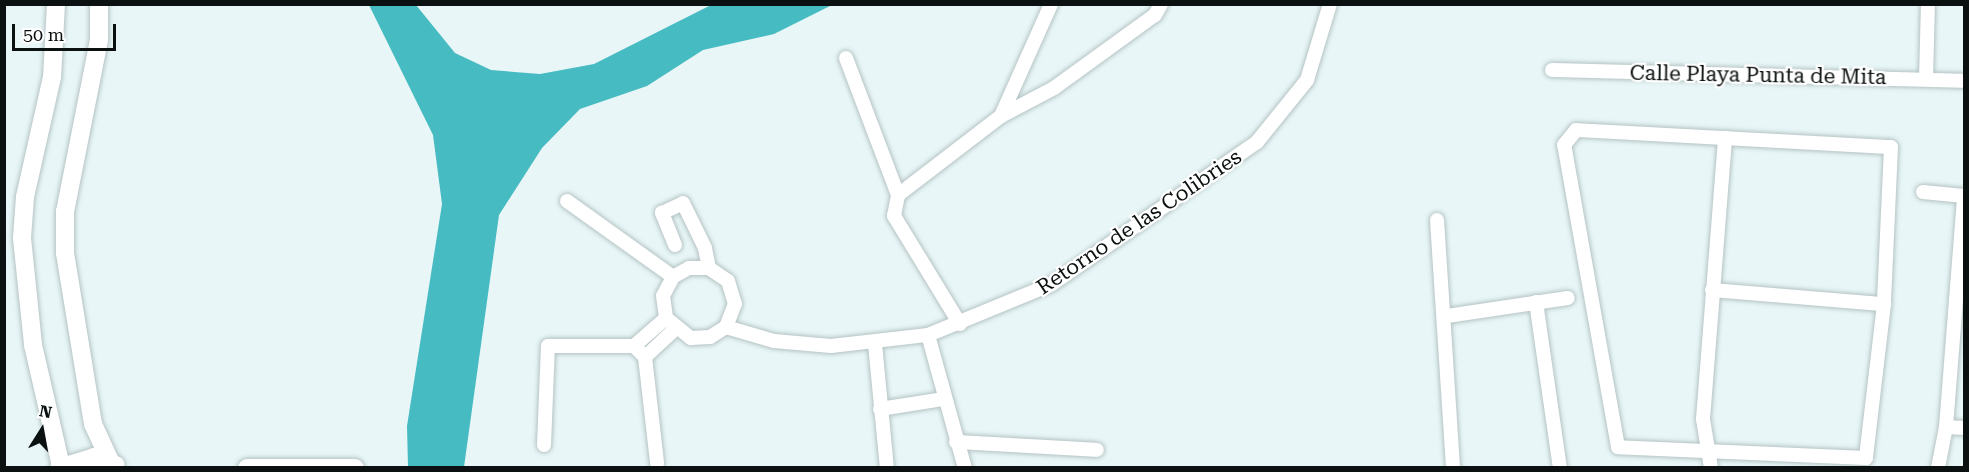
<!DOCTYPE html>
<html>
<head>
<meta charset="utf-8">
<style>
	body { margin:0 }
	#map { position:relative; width:1969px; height:472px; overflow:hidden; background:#e8f6f7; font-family:"Roboto Serif",serif }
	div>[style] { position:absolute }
	.water>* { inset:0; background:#47bbc2 }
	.roads { filter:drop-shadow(0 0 2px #b5c3c4) drop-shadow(0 0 2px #b5c3c4) }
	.street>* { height:14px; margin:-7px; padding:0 7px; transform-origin:7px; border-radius:7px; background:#fff }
	.secondary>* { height:18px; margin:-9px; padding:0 9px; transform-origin:9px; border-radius:9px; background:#fff }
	span { translate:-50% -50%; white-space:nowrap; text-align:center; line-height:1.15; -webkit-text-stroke:4.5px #fff; paint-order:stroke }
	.street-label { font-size:21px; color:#0b1010 }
	.frame { position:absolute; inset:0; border:6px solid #0b1010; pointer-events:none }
	.north { position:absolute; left:12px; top:400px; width:60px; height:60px; -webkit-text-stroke:4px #fff; paint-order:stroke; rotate:11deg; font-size:16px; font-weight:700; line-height:24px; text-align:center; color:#0b1010 }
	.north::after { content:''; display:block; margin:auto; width:21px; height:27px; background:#0b1010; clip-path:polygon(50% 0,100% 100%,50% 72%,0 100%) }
	.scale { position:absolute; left:12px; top:24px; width:104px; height:27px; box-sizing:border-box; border:3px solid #0b1010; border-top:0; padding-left:8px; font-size:18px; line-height:21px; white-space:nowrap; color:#0b1010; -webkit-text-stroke:4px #fff; paint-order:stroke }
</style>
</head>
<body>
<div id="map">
	<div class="water">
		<i style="clip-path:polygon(369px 5px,416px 5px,455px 53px,491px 70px,540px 74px,594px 64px,711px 5px,832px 5px,774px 34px,703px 50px,647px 86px,580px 109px,542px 148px,499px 215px,464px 467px,408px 467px,407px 426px,442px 204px,433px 135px)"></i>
	</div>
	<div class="roads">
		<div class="street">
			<i style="left:846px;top:58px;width:147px;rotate:69.2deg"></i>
			<i style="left:1552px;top:70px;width:412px;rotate:1.5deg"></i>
			<i style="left:1926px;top:79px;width:75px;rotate:-88.5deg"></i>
			<i style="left:1001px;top:116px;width:123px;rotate:-65.9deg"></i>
			<i style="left:1576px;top:130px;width:315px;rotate:3.1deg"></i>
			<i style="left:1891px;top:147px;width:157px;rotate:92.6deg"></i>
			<i style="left:1884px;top:304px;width:155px;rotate:96.7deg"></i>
			<i style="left:1866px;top:458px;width:248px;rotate:-177.5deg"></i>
			<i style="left:1618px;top:447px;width:307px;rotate:-100.1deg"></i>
			<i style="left:1564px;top:145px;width:19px;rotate:-51deg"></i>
			<i style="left:1923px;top:192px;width:41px;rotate:5.6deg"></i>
			<i style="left:567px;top:201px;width:130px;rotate:35.6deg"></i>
			<i style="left:1437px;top:220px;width:249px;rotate:86.3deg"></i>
			<i style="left:675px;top:245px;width:35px;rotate:-112deg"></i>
			<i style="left:662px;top:213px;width:23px;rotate:-25deg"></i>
			<i style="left:683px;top:203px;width:50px;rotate:63.9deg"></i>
			<i style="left:705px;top:248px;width:20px;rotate:79deg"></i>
			<i style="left:1712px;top:290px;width:173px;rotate:4.7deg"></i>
			<i style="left:1536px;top:302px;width:168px;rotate:81.8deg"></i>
			<i style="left:1447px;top:316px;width:122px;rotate:-8.5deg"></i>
			<i style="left:960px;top:324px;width:127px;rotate:-121.4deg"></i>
			<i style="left:894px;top:216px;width:21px;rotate:-79deg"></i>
			<i style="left:898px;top:195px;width:130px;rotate:-37.5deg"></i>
			<i style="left:1001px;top:116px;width:60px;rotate:-27.8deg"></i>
			<i style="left:1054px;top:88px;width:125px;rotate:-35.9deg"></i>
			<i style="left:1155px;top:15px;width:13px;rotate:-61deg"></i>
			<i style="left:726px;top:327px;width:25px;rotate:-69deg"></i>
			<i style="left:735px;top:304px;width:24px;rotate:-107deg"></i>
			<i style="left:728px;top:281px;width:23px;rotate:-146deg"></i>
			<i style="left:709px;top:268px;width:20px;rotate:180deg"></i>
			<i style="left:689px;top:268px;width:18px;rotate:151deg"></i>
			<i style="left:673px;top:277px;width:21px;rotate:118deg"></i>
			<i style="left:663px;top:296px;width:22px;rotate:82deg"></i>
			<i style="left:666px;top:318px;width:32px;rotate:39deg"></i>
			<i style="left:691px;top:338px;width:19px;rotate:-3deg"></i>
			<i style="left:710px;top:337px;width:19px;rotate:-32deg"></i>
			<i style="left:726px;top:327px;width:50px;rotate:16.3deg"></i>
			<i style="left:774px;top:341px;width:57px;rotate:5deg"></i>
			<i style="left:831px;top:346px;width:98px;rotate:-6.5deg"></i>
			<i style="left:928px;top:335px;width:134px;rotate:-22.4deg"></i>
			<i style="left:1052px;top:284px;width:249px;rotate:-34.7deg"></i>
			<i style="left:1257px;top:142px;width:80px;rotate:-51.1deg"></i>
			<i style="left:1307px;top:80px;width:79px;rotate:-73.2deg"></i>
			<i style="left:928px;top:335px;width:138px;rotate:74.5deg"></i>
			<i style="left:875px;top:344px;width:125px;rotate:84.5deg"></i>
			<i style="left:634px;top:346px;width:16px;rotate:45deg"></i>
			<i style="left:645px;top:357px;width:107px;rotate:83.5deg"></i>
			<i style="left:645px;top:357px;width:41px;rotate:-43deg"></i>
			<i style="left:880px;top:409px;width:65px;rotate:-8.9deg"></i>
			<i style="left:1946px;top:427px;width:18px;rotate:3deg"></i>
			<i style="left:956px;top:442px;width:141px;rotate:3.2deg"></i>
			<i style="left:544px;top:445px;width:99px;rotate:-87.7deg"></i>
			<i style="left:548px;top:346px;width:86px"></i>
			<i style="left:634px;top:346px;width:43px;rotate:-41.2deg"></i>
			<i style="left:1711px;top:468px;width:50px;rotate:-99.3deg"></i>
			<i style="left:1703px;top:419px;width:282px;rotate:-85.5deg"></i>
			<i style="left:1938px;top:468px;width:42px;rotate:-79deg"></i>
			<i style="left:1946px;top:427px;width:232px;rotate:-85.5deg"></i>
		</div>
		<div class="secondary">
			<i style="left:56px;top:4px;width:73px;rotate:93.1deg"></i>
			<i style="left:52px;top:77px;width:123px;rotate:102.7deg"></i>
			<i style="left:25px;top:197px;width:41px;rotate:94.2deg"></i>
			<i style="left:22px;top:238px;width:108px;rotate:84.1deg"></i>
			<i style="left:33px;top:345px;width:124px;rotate:77deg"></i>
			<i style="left:99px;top:4px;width:36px;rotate:90deg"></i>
			<i style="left:99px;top:40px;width:174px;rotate:101.2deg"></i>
			<i style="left:65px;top:211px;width:42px;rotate:90deg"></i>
			<i style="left:65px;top:253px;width:173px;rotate:80.7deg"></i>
			<i style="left:93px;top:424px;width:41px;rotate:65.3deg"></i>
			<i style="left:59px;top:468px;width:37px;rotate:-17deg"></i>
			<i style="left:94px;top:457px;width:23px;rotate:20deg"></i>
			<i style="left:247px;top:468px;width:108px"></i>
		</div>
	</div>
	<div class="street-label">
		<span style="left:1758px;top:75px;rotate:1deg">Calle Playa Punta de Mita</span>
		<span style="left:1139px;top:222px;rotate:-34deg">Retorno de las Colibries</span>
	</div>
	<div class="frame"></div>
	<div class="north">N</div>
	<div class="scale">50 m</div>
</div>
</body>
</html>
